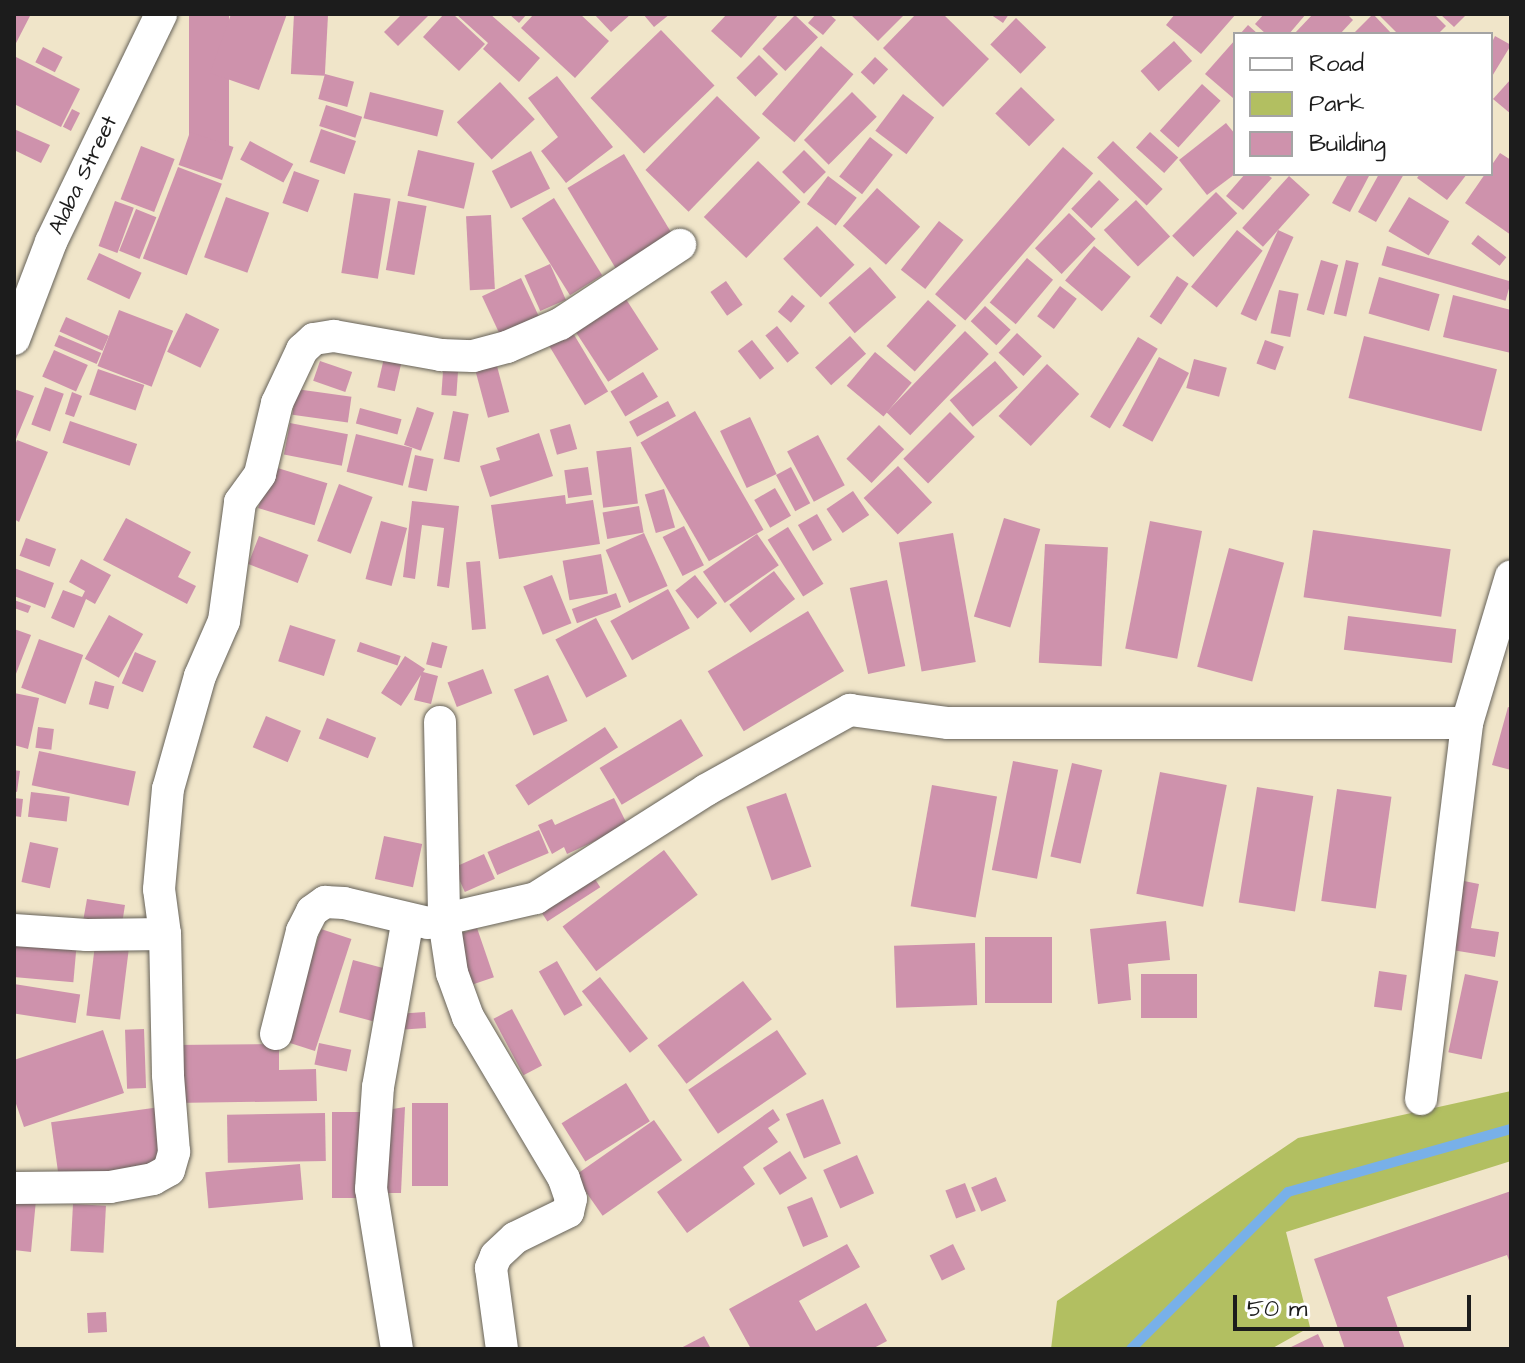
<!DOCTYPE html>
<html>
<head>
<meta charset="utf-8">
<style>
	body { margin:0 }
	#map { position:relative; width:1525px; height:1363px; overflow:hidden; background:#f0e5c9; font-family:"Architects Daughter",sans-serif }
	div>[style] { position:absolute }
	.green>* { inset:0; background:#b2bf61 }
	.stream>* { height:10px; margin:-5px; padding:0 5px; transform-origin:5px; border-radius:5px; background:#78b0e8 }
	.building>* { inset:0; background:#ce92ac; transform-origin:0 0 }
	.roads { filter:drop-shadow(0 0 2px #666259) drop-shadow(0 0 2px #666259) }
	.minor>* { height:32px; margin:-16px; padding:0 16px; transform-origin:16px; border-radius:16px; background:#fff }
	span { translate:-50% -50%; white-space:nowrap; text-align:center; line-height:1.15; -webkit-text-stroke:6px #fff; paint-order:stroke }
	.street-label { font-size:22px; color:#1c1c1c }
	.frame { position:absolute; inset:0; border:16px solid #1c1c1c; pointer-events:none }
	.legend { position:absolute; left:1233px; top:32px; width:260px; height:144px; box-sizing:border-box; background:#fff; border:2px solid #a4a4a4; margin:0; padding:10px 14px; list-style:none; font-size:24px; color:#1c1c1c }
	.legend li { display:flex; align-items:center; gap:16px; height:40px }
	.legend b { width:40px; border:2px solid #a4a4a4 }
	.scale { position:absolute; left:1233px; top:1295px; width:238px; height:36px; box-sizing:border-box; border:4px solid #1c1c1c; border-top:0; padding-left:10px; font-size:24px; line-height:28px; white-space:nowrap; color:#1c1c1c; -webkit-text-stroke:6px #fff; paint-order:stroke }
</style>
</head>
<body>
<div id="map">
	<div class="green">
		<i style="clip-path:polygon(1511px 1091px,1511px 1161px,1286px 1232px,1310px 1327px,1271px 1349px,1051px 1349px,1057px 1301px,1298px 1138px)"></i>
	</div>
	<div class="stream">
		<i style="left:1131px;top:1349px;width:222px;rotate:-45deg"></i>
		<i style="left:1288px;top:1192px;width:232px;rotate:-15.8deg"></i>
	</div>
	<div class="building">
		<i style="clip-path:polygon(14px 14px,31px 14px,14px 47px)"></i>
		<i style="left:189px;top:14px;width:40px;height:135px"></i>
		<i style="clip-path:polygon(231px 14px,287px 14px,259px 90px,210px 73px)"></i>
		<i style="left:294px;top:14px;width:34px;height:60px;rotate:3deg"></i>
		<i style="clip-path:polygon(402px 14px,430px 14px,398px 46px,384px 32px)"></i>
		<i style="clip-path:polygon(444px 14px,453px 14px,485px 44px,459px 71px,423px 37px)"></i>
		<i style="clip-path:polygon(456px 14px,490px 14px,540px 58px,519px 82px,483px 49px,488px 43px)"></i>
		<i style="clip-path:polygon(509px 14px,527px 14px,519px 23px)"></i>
		<i style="clip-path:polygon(534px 14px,580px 14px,609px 41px,575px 78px,521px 28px)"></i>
		<i style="clip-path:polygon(594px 14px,631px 14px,611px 32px)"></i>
		<i style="clip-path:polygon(643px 14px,670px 14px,654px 27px)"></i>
		<i style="clip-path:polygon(727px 14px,779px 14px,741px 58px,711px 31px)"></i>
		<i style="clip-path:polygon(816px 14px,829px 14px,836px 20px,823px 35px,808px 23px)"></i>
		<i style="clip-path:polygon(850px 14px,905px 14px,878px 41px)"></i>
		<i style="clip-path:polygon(916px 14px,943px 14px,989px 59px,943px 107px,883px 48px)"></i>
		<i style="clip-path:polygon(990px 14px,1009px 14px,1003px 23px)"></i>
		<i style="clip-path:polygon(1175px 14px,1236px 14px,1201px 54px,1166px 25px)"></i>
		<i style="clip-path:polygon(1264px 14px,1306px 14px,1289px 34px,1266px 34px,1255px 24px)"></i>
		<i style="clip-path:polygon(1313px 14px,1347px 14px,1353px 20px,1340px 34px,1294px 34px)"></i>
		<i style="clip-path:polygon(1373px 14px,1392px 34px,1353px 34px)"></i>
		<i style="clip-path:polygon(1378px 14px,1434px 14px,1446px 26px,1438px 34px,1398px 34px)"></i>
		<i style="clip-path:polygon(1440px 14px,1467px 14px,1454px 27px)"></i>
		<i style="left:795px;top:15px;width:32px;height:47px;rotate:44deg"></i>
		<i style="left:1016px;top:18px;width:42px;height:37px;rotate:44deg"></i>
		<i style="clip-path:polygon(1248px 25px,1258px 34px,1240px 34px)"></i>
		<i style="left:661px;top:30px;width:77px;height:98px;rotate:46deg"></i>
		<i style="clip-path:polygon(1495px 36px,1511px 45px,1491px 78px,1491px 44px)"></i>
		<i style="clip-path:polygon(1235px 40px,1235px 95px,1233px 98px,1205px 74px)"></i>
		<i style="left:1174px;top:41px;width:27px;height:45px;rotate:48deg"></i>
		<i style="left:821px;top:46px;width:43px;height:90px;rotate:41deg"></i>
		<i style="left:43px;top:47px;width:22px;height:17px;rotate:27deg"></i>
		<i style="left:759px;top:55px;width:27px;height:32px;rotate:45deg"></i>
		<i style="clip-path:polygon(14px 56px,80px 89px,61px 127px,14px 104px)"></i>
		<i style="left:875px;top:57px;width:18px;height:21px;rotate:43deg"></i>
		<i style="left:325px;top:74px;width:30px;height:26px;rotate:15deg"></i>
		<i style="clip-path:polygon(557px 76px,613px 147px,566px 183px,541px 151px,558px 137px,528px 98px)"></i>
		<i style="clip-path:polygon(1511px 79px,1511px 114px,1493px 99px)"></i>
		<i style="left:500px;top:82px;width:51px;height:59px;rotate:47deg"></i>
		<i style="left:1202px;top:84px;width:25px;height:63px;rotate:42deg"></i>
		<i style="left:1021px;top:87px;width:47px;height:37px;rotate:44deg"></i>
		<i style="left:370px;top:92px;width:76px;height:27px;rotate:14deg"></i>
		<i style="left:852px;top:92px;width:35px;height:68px;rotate:45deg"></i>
		<i style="left:903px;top:94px;width:39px;height:46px;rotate:37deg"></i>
		<i style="left:717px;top:96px;width:60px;height:103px;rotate:44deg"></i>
		<i style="left:326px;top:105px;width:38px;height:22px;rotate:18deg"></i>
		<i style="left:72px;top:109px;width:9px;height:20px;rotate:27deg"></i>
		<i style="clip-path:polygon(1226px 123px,1235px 134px,1235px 174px,1207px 195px,1179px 160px)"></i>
		<i style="clip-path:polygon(14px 129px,50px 145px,41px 163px,14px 150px)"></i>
		<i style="left:321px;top:129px;width:37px;height:35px;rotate:19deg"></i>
		<i style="left:190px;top:132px;width:46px;height:35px;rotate:19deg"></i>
		<i style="left:1150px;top:132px;width:38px;height:21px;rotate:42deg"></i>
		<i style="left:870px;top:137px;width:29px;height:50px;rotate:38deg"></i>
		<i style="left:250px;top:141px;width:49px;height:21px;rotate:28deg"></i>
		<i style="left:1113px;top:141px;width:69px;height:23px;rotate:44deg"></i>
		<i style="left:141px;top:146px;width:36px;height:57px;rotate:21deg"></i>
		<i style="left:1063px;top:147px;width:40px;height:195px;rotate:41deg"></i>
		<i style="left:418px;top:150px;width:58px;height:47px;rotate:13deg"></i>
		<i style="left:804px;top:150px;width:31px;height:31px;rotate:45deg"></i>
		<i style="left:531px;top:151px;width:42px;height:44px;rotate:63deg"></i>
		<i style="clip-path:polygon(1500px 153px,1511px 160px,1511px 235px,1465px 203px,1485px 174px,1491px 174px,1491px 166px)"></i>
		<i style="left:624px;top:154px;width:96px;height:66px;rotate:59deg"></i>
		<i style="left:758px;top:161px;width:59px;height:78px;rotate:44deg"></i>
		<i style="left:178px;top:167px;width:47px;height:98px;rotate:21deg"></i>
		<i style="left:294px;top:171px;width:27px;height:34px;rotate:20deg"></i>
		<i style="clip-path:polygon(1245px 174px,1266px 174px,1272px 178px,1243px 210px,1226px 196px)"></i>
		<i style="clip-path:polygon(1348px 174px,1370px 174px,1350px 212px,1332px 203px)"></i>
		<i style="clip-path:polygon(1379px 174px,1404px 174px,1376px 222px,1358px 212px)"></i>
		<i style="clip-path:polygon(1420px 174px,1467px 174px,1447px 200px,1417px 178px)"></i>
		<i style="left:828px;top:176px;width:36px;height:35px;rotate:37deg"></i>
		<i style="left:1289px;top:176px;width:28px;height:70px;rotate:42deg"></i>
		<i style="left:1099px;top:180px;width:28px;height:40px;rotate:44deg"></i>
		<i style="left:877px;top:188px;width:58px;height:51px;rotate:42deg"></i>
		<i style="left:1216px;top:192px;width:30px;height:62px;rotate:45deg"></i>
		<i style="left:354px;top:193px;width:37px;height:81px;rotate:9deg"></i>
		<i style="left:226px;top:197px;width:46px;height:64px;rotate:20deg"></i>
		<i style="left:1409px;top:197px;width:47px;height:40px;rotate:31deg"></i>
		<i style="left:554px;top:198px;width:91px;height:38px;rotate:58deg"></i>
		<i style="left:1136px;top:200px;width:50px;height:44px;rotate:47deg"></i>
		<i style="left:115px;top:201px;width:20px;height:48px;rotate:20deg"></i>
		<i style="left:398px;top:201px;width:29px;height:70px;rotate:10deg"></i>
		<i style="left:136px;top:209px;width:22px;height:45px;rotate:22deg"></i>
		<i style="left:1069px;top:213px;width:37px;height:49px;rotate:44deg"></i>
		<i style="left:491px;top:215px;width:74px;height:25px;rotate:87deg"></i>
		<i style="left:939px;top:221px;width:31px;height:62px;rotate:38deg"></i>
		<i style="left:817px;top:226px;width:54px;height:47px;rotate:46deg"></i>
		<i style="left:1237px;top:230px;width:33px;height:73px;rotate:39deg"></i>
		<i style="left:1278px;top:230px;width:17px;height:92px;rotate:24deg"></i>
		<i style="left:1478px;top:235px;width:36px;height:11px;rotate:38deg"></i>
		<i style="left:1094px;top:246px;width:48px;height:45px;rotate:40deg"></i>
		<i style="left:1387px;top:246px;width:129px;height:20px;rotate:16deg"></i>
		<i style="left:99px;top:253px;width:47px;height:29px;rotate:25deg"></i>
		<i style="left:1027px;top:258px;width:34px;height:58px;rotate:40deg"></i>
		<i style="left:1321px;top:260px;width:18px;height:52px;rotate:16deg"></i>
		<i style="left:1346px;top:260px;width:13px;height:55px;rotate:13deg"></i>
		<i style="left:550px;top:264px;width:39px;height:28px;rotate:66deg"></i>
		<i style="left:870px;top:267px;width:40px;height:55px;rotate:49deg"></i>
		<i style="left:1177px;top:276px;width:14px;height:49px;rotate:34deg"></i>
		<i style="left:1379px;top:277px;width:63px;height:38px;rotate:16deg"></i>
		<i style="left:521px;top:278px;width:43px;height:43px;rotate:65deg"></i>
		<i style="left:726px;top:281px;width:29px;height:19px;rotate:55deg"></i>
		<i style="left:1060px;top:286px;width:21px;height:38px;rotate:37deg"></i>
		<i style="left:1279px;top:290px;width:20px;height:44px;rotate:11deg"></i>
		<i style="left:622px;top:293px;width:67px;height:60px;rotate:57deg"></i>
		<i style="left:792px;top:295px;width:17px;height:22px;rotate:40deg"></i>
		<i style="clip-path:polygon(1453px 295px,1511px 310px,1511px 353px,1443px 337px)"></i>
		<i style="left:928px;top:300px;width:38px;height:62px;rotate:42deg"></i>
		<i style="left:985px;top:306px;width:35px;height:21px;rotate:43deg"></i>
		<i style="left:119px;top:310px;width:58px;height:60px;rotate:21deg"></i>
		<i style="left:186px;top:313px;width:37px;height:43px;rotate:26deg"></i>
		<i style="left:66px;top:317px;width:47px;height:16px;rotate:24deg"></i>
		<i style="left:777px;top:326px;width:35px;height:15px;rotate:51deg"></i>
		<i style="left:570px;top:328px;width:74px;height:27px;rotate:59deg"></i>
		<i style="left:965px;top:331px;width:33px;height:113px;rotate:44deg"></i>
		<i style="left:1017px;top:333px;width:34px;height:27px;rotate:43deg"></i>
		<i style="left:59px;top:335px;width:46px;height:12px;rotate:23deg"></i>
		<i style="left:850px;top:336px;width:24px;height:47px;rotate:48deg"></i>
		<i style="left:1364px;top:336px;width:137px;height:64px;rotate:14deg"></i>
		<i style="left:1138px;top:337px;width:23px;height:93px;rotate:31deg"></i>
		<i style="left:752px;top:340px;width:36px;height:18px;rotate:52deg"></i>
		<i style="left:1265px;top:340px;width:20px;height:25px;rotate:20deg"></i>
		<i style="left:54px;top:350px;width:37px;height:29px;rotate:24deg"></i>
		<i style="left:875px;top:352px;width:48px;height:44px;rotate:40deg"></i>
		<i style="left:494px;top:355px;width:59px;height:22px;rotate:75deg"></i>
		<i style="left:444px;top:357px;width:15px;height:38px;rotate:4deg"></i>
		<i style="left:1159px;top:357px;width:34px;height:78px;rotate:28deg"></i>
		<i style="left:384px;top:358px;width:18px;height:30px;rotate:13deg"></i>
		<i style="left:1194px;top:359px;width:34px;height:30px;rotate:15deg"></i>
		<i style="left:320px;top:361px;width:34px;height:21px;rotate:19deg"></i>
		<i style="left:995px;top:361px;width:35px;height:60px;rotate:49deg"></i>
		<i style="left:1047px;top:364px;width:44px;height:71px;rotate:43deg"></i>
		<i style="left:98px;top:369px;width:49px;height:27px;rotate:19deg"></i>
		<i style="left:643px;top:372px;width:29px;height:38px;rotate:59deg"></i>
		<i style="left:45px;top:387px;width:20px;height:40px;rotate:20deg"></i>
		<i style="clip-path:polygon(14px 389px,34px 396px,14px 444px)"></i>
		<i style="left:296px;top:389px;width:56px;height:26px;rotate:8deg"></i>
		<i style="clip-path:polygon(72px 392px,82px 396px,74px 417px,65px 414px)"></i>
		<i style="left:668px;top:401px;width:17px;height:44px;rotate:62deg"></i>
		<i style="left:417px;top:407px;width:18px;height:40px;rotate:19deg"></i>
		<i style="left:360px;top:408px;width:43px;height:16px;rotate:15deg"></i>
		<i style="left:453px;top:411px;width:16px;height:49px;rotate:11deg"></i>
		<i style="left:695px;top:411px;width:137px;height:63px;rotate:60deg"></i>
		<i style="left:950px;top:412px;width:35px;height:66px;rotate:45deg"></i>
		<i style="left:750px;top:417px;width:63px;height:33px;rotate:65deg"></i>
		<i style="left:70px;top:421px;width:71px;height:23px;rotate:19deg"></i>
		<i style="left:290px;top:423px;width:59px;height:32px;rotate:11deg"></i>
		<i style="left:570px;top:424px;width:26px;height:21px;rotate:74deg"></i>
		<i style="left:879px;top:425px;width:35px;height:47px;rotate:44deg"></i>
		<i style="clip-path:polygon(539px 433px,553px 476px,490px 497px,480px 466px,500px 460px,496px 448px)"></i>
		<i style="left:356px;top:434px;width:58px;height:39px;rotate:14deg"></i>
		<i style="left:818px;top:435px;width:57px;height:35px;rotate:62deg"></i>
		<i style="clip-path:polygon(17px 440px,48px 452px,19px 522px,14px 519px,14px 448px)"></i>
		<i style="left:631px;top:447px;width:57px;height:35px;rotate:83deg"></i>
		<i style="left:415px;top:455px;width:19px;height:33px;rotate:12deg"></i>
		<i style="left:271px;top:466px;width:59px;height:44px;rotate:17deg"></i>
		<i style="left:898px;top:466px;width:50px;height:47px;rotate:47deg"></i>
		<i style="left:588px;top:467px;width:28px;height:24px;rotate:82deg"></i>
		<i style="left:791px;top:467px;width:41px;height:17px;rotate:62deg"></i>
		<i style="left:339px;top:484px;width:36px;height:61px;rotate:21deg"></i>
		<i style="left:775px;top:488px;width:32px;height:24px;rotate:60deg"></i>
		<i style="left:664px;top:489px;width:40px;height:20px;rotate:74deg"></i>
		<i style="left:853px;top:491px;width:29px;height:32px;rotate:56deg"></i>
		<i style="clip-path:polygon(565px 495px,566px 504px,593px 500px,600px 544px,499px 559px,491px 505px)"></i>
		<i style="clip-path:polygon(412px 501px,459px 506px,449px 588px,437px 586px,444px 528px,422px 525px,415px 579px,403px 577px)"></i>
		<i style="left:639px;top:506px;width:27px;height:37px;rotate:80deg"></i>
		<i style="left:817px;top:514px;width:30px;height:22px;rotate:60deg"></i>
		<i style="clip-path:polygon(126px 518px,191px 552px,178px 577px,196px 586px,187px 604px,103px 560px)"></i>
		<i style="left:1004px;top:518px;width:38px;height:103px;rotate:17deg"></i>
		<i style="left:381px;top:521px;width:27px;height:60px;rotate:15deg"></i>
		<i style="left:1150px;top:521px;width:53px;height:130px;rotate:11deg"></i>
		<i style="left:684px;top:526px;width:44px;height:24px;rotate:63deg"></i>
		<i style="left:788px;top:527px;width:67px;height:24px;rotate:58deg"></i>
		<i style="left:1313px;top:530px;width:139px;height:68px;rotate:8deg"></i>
		<i style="left:644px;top:533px;width:58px;height:42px;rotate:66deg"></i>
		<i style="left:953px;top:533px;width:131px;height:55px;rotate:80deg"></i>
		<i style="left:757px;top:534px;width:38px;height:66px;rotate:55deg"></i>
		<i style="left:259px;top:536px;width:53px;height:30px;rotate:21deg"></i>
		<i style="left:26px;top:538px;width:32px;height:19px;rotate:20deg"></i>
		<i style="left:1045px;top:544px;width:63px;height:119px;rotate:3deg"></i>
		<i style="left:1229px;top:548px;width:57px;height:123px;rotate:15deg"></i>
		<i style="left:601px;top:554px;width:40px;height:39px;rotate:80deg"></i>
		<i style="clip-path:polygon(81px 559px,111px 575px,95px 604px,86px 599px,74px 628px,51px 618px,63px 590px,82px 597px,85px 591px,69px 582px)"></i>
		<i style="left:480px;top:561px;width:68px;height:14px;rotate:85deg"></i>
		<i style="clip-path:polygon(14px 568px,54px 583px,45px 608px,14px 596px)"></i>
		<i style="left:774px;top:571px;width:35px;height:56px;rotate:53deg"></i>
		<i style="left:552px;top:575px;width:52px;height:31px;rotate:68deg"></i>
		<i style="left:695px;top:575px;width:36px;height:25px;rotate:52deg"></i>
		<i style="left:887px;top:580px;width:88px;height:38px;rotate:78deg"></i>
		<i style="left:668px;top:589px;width:45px;height:66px;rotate:61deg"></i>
		<i style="left:616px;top:593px;width:15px;height:47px;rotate:70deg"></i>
		<i style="clip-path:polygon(14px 600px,31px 606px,28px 613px,14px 608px)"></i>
		<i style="left:808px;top:611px;width:70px;height:117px;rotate:59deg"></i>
		<i style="left:109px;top:615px;width:39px;height:50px;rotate:29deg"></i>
		<i style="left:1348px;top:616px;width:109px;height:34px;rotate:7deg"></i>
		<i style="left:596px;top:618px;width:66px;height:46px;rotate:62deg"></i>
		<i style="left:290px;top:625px;width:48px;height:38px;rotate:18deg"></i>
		<i style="clip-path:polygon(14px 629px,31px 635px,14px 679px)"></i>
		<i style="left:39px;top:639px;width:47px;height:52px;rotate:20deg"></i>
		<i style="left:360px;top:642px;width:43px;height:10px;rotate:19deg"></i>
		<i style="left:432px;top:642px;width:16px;height:23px;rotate:15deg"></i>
		<i style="left:135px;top:652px;width:23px;height:34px;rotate:23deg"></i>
		<i style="clip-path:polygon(405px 656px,425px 669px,423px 672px,438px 676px,431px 704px,414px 700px,421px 675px,401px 706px,381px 693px)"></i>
		<i style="left:483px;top:669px;width:26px;height:38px;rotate:69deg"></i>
		<i style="left:548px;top:675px;width:50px;height:37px;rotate:67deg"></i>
		<i style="left:95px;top:681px;width:20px;height:24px;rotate:15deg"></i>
		<i style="clip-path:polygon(14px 693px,39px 698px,28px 749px,14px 745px)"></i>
		<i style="clip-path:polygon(1508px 707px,1511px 708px,1511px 770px,1492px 765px)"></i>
		<i style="left:266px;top:716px;width:38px;height:34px;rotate:23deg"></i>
		<i style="left:327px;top:718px;width:53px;height:22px;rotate:22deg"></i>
		<i style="left:681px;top:719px;width:43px;height:95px;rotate:59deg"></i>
		<i style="left:38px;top:727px;width:16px;height:21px;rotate:7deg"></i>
		<i style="left:605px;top:727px;width:24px;height:107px;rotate:57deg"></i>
		<i style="left:39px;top:751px;width:99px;height:35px;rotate:12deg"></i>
		<i style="left:1013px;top:761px;width:46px;height:111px;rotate:11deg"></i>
		<i style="left:1072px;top:763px;width:31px;height:96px;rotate:13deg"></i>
		<i style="clip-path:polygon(14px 770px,20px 771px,17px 792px,14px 791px)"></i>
		<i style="left:1160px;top:772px;width:68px;height:124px;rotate:11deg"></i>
		<i style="left:932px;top:785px;width:66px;height:123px;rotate:10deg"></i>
		<i style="left:1257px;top:787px;width:57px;height:117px;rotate:9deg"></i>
		<i style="left:1337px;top:789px;width:55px;height:113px;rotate:8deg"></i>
		<i style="left:31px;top:792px;width:39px;height:25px;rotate:7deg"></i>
		<i style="left:786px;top:793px;width:78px;height:42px;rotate:71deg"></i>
		<i style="clip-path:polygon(14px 798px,23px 799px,21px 817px,14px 816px)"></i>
		<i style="clip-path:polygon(614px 798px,628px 826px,567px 854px,564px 847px,552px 854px,538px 825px,552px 819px,555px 825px)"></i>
		<i style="left:539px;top:830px;width:25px;height:56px;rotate:67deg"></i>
		<i style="left:384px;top:836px;width:39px;height:44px;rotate:12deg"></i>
		<i style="left:30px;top:842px;width:29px;height:41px;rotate:12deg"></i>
		<i style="left:664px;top:850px;width:56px;height:127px;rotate:53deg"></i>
		<i style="left:484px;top:854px;width:27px;height:33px;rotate:66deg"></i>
		<i style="left:591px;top:873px;width:17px;height:63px;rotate:57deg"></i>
		<i style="clip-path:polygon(1464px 881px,1479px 884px,1471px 928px,1499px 932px,1495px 957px,1452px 950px)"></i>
		<i style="clip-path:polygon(87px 899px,125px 905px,122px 924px,82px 927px)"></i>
		<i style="clip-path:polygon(1166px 921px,1170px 960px,1128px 964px,1131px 1000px,1098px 1004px,1090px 929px)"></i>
		<i style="left:477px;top:928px;width:52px;height:28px;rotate:71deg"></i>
		<i style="left:321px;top:929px;width:32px;height:118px;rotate:18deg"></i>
		<i style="left:985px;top:937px;width:67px;height:66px"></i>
		<i style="left:14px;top:938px;width:63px;height:39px;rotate:5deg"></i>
		<i style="left:975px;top:943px;width:62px;height:81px;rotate:88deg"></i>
		<i style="left:95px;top:945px;width:34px;height:71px;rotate:7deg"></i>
		<i style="left:353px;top:960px;width:35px;height:54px;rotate:15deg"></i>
		<i style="left:557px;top:961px;width:51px;height:21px;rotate:60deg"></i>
		<i style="left:1379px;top:971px;width:28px;height:36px;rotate:8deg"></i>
		<i style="left:1141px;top:974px;width:56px;height:44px"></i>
		<i style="left:1465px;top:974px;width:34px;height:80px;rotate:12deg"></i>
		<i style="left:600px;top:977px;width:78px;height:23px;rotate:52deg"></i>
		<i style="left:743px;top:981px;width:48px;height:107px;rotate:53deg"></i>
		<i style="left:14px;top:984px;width:67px;height:29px;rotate:9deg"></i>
		<i style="left:512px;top:1009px;width:64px;height:21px;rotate:62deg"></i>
		<i style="left:425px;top:1012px;width:16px;height:29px;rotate:86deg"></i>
		<i style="left:144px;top:1029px;width:59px;height:19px;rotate:88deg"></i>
		<i style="clip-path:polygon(103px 1030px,124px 1093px,24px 1127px,14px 1098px,14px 1060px)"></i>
		<i style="left:777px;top:1030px;width:53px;height:107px;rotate:56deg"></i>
		<i style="left:319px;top:1043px;width:33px;height:22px;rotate:12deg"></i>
		<i style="clip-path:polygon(279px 1044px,279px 1070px,316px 1069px,317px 1101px,173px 1103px,173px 1045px)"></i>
		<i style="left:626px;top:1083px;width:45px;height:76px;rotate:58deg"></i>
		<i style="left:823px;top:1099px;width:48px;height:40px;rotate:68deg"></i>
		<i style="left:412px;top:1103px;width:36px;height:83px"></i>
		<i style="left:160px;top:1107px;width:57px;height:110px;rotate:82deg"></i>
		<i style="clip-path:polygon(405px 1107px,401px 1193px,379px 1193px,380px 1111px)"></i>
		<i style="clip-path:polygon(773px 1109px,780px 1120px,768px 1128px,778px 1142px,743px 1167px,755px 1184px,687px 1233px,657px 1192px)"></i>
		<i style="left:332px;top:1112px;width:31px;height:86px"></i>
		<i style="left:325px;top:1113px;width:48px;height:98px;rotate:89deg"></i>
		<i style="left:654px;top:1120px;width:49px;height:97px;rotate:55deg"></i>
		<i style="left:790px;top:1151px;width:32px;height:32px;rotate:58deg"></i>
		<i style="left:857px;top:1155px;width:42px;height:37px;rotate:66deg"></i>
		<i style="left:300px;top:1164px;width:36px;height:95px;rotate:85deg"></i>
		<i style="left:996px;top:1177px;width:26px;height:27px;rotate:67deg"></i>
		<i style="left:965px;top:1183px;width:30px;height:21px;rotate:69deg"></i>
		<i style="clip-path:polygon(1511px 1191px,1511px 1266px,1507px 1255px,1387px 1297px,1405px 1349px,1345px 1349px,1314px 1259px)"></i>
		<i style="left:812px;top:1197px;width:43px;height:27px;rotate:68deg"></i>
		<i style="clip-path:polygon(14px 1198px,36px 1200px,31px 1252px,14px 1250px)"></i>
		<i style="left:73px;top:1204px;width:33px;height:47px;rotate:3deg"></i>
		<i style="clip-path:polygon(847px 1244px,860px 1267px,799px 1301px,816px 1331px,866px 1303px,887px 1341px,872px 1349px,751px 1349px,729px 1309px)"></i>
		<i style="left:953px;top:1244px;width:28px;height:26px;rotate:64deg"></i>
		<i style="left:106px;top:1312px;width:20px;height:19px;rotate:87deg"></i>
		<i style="clip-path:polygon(1318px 1334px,1325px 1349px,1287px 1349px)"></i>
		<i style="clip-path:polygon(704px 1336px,711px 1349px,679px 1349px)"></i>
	</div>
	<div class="roads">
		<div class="minor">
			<i style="left:14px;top:339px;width:104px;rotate:-69.1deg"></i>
			<i style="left:51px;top:242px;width:253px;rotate:-64.2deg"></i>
			<i style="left:440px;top:722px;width:198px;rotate:88.8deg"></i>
			<i style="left:444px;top:920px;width:54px;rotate:81.4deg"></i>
			<i style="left:452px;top:973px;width:47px;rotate:70deg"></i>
			<i style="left:468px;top:1017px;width:188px;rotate:59.3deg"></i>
			<i style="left:564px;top:1179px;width:21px;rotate:71deg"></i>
			<i style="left:571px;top:1199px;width:13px;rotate:103deg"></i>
			<i style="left:568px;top:1212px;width:59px;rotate:153.9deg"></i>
			<i style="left:515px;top:1238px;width:26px;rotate:137deg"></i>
			<i style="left:496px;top:1256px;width:13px;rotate:113deg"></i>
			<i style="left:491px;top:1268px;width:82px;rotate:82.3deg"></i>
			<i style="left:14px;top:930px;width:73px;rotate:3.9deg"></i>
			<i style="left:87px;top:935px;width:78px;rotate:-0.7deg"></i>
			<i style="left:276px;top:1034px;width:106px;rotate:-75.8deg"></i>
			<i style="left:302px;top:931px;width:22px;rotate:-63deg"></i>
			<i style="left:312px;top:911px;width:16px;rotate:-35deg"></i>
			<i style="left:325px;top:902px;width:19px;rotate:3deg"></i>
			<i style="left:344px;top:903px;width:86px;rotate:13.4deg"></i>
			<i style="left:428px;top:923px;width:111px;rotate:-13deg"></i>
			<i style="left:536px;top:898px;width:201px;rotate:-32.4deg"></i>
			<i style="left:706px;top:790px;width:165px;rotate:-29.1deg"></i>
			<i style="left:850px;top:710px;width:99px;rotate:7.6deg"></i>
			<i style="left:948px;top:723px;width:519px"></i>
			<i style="left:1421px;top:1099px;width:379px;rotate:-83deg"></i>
			<i style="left:1467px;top:723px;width:153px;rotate:-73.3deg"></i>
			<i style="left:14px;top:1188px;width:96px;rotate:-0.6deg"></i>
			<i style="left:110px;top:1187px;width:44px;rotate:-10.5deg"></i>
			<i style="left:153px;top:1179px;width:18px;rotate:-29deg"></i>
			<i style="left:169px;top:1170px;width:19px;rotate:-74deg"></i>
			<i style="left:174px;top:1152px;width:77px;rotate:-94.5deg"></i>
			<i style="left:168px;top:1075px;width:141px;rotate:-91.2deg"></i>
			<i style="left:165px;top:934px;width:45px;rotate:-97.6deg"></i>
			<i style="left:159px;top:889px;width:100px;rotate:-84.9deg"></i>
			<i style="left:168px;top:789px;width:117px;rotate:-74.2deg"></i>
			<i style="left:200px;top:676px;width:60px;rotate:-66.4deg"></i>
			<i style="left:224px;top:621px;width:120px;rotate:-82.3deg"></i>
			<i style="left:240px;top:502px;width:34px;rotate:-54deg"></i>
			<i style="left:260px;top:474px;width:73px;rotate:-76.5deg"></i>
			<i style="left:277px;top:403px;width:59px;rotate:-64.7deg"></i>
			<i style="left:302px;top:350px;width:16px;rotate:-43deg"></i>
			<i style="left:314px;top:339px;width:20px;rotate:-9deg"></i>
			<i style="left:334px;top:336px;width:109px;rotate:10.1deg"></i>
			<i style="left:441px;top:355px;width:32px;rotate:2deg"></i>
			<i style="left:473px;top:356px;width:35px;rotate:-15deg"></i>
			<i style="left:507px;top:347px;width:58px;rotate:-23.5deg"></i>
			<i style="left:560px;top:324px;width:144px;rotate:-33.4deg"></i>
			<i style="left:397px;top:1349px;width:162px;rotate:-99.2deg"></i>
			<i style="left:371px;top:1189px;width:102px;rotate:-86.1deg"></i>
			<i style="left:378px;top:1087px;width:171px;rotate:-79.9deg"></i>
		</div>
	</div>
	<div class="street-label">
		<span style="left:83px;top:175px;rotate:-64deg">Alaba Street</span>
	</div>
	<div class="frame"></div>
	<ul class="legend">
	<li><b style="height:10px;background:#fff"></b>Road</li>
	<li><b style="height:22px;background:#b2bf61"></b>Park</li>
	<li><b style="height:22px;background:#ce92ac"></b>Building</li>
	</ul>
	<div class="scale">50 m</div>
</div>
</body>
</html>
